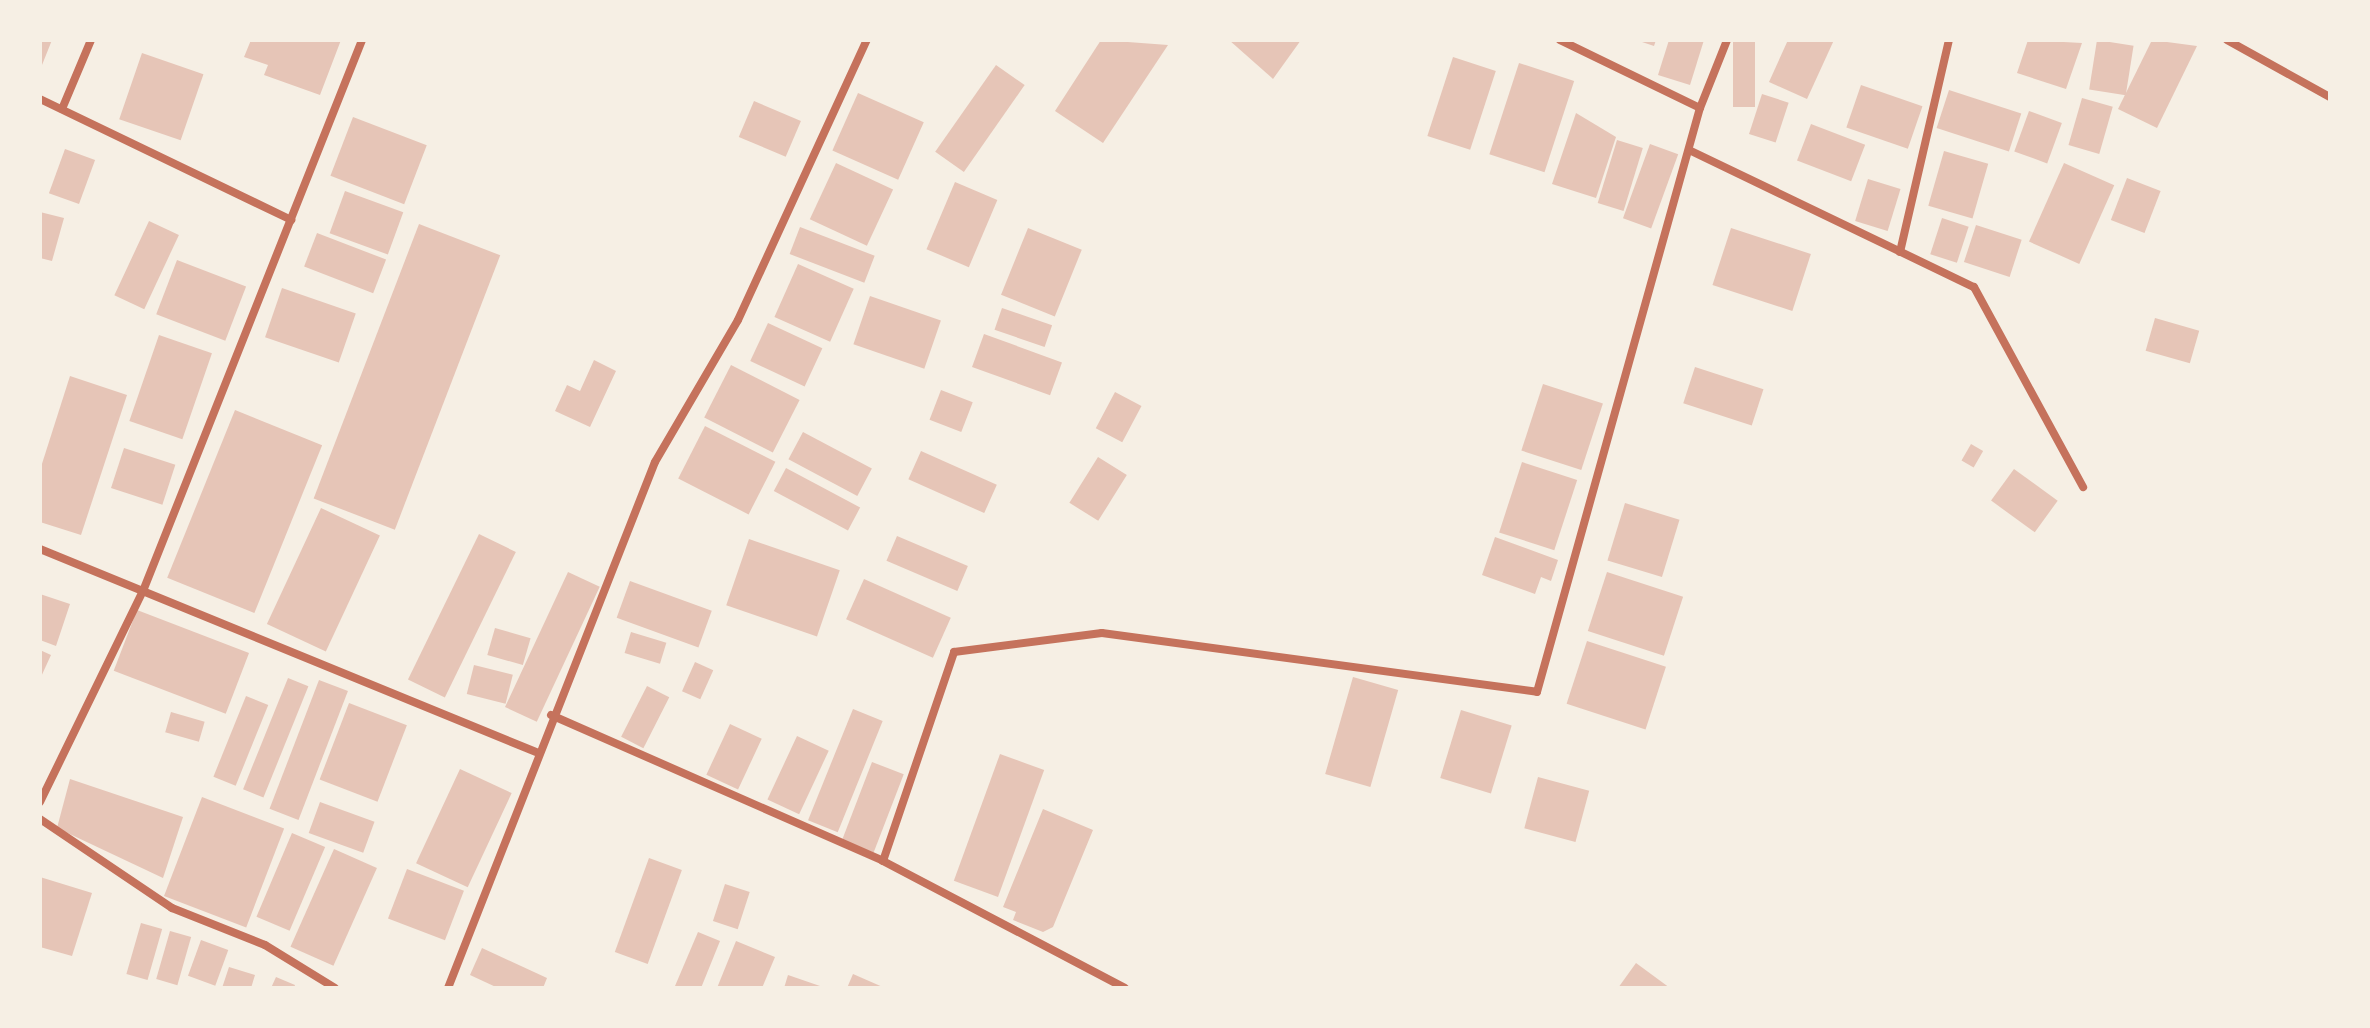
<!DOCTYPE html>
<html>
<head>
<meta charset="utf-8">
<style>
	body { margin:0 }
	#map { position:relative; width:2370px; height:1028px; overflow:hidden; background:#f6efe4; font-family:"Archivo Narrow",sans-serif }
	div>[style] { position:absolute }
	.building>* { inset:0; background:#e6c5b7; transform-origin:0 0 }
	.minor>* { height:8px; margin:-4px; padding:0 4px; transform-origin:4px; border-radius:4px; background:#c5725c }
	span { translate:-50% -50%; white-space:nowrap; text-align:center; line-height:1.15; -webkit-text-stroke:8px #f6efe4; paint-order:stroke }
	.frame { position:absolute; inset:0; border:42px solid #f6efe4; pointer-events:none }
</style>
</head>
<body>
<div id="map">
	<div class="building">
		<i style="clip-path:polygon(40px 40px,52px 40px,40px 70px)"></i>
		<i style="clip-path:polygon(251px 40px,341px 40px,320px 95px,264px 75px,268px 65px,244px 57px)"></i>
		<i style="clip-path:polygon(1101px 40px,1168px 45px,1103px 143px,1055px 111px)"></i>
		<i style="clip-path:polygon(1229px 40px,1301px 40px,1273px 79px)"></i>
		<i style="clip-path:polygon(1636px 40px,1656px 40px,1654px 46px)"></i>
		<i style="clip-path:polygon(1669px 40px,1704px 40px,1690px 85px,1658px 75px)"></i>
		<i style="left:1733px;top:40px;width:22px;height:67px"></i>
		<i style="clip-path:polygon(1788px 40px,1834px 40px,1807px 99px,1769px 82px)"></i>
		<i style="clip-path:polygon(2028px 40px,2082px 43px,2066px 89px,2017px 73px)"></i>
		<i style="left:2097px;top:40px;width:37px;height:50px;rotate:9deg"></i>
		<i style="clip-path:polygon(2152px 40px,2197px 46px,2157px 128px,2118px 109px)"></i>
		<i style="left:142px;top:53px;width:65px;height:70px;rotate:19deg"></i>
		<i style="left:1453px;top:57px;width:45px;height:83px;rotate:18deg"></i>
		<i style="left:1519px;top:63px;width:58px;height:96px;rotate:18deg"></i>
		<i style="left:996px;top:65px;width:35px;height:106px;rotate:35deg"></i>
		<i style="left:1861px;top:85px;width:65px;height:45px;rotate:19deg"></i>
		<i style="left:1949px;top:90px;width:76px;height:40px;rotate:18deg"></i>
		<i style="left:858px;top:93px;width:72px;height:63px;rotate:24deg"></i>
		<i style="left:1762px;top:94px;width:28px;height:42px;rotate:18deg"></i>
		<i style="left:2082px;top:98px;width:32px;height:49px;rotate:16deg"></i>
		<i style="left:754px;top:101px;width:51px;height:39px;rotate:23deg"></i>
		<i style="left:2029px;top:111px;width:35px;height:43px;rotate:20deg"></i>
		<i style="clip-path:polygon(1576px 113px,1616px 137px,1596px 198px,1552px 184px)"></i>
		<i style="left:353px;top:117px;width:79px;height:63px;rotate:21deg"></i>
		<i style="left:1811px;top:124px;width:58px;height:39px;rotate:21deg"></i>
		<i style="left:1617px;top:140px;width:27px;height:66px;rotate:17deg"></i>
		<i style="left:1650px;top:144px;width:30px;height:79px;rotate:20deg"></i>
		<i style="left:65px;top:149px;width:32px;height:47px;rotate:20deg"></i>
		<i style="left:1944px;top:151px;width:46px;height:57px;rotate:16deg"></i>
		<i style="left:836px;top:163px;width:63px;height:62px;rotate:25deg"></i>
		<i style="left:2064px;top:163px;width:55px;height:86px;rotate:24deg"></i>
		<i style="left:2127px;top:178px;width:36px;height:45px;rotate:21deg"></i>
		<i style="left:1868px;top:179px;width:34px;height:44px;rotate:17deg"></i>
		<i style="left:955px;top:182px;width:46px;height:73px;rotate:23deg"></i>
		<i style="left:345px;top:191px;width:62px;height:45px;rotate:20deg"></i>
		<i style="clip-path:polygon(40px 212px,64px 218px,52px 261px,40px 258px)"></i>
		<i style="left:1942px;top:218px;width:28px;height:38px;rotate:18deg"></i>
		<i style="left:149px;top:221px;width:33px;height:82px;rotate:25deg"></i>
		<i style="left:419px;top:224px;width:87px;height:294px;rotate:21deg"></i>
		<i style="left:1976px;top:225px;width:48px;height:39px;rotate:18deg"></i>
		<i style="left:800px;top:227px;width:80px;height:29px;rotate:21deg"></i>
		<i style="left:1028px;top:228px;width:58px;height:72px;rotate:22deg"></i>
		<i style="left:1731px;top:228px;width:84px;height:60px;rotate:18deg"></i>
		<i style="left:317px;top:233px;width:74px;height:36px;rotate:21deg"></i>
		<i style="left:177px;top:260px;width:74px;height:58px;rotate:21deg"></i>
		<i style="left:798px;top:264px;width:61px;height:58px;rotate:24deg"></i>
		<i style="left:282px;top:288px;width:78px;height:52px;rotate:19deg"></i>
		<i style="left:870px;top:296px;width:75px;height:51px;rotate:19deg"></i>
		<i style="left:1002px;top:308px;width:53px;height:23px;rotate:19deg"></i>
		<i style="left:2155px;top:318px;width:46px;height:34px;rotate:16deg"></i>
		<i style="left:768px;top:323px;width:60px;height:42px;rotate:25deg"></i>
		<i style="left:984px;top:334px;width:83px;height:35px;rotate:20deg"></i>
		<i style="left:159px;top:335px;width:56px;height:91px;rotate:19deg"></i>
		<i style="clip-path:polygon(594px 360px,616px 371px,590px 427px,555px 411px,567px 385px,580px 391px)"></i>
		<i style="left:731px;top:365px;width:77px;height:59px;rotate:27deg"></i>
		<i style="left:1695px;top:367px;width:72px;height:38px;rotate:18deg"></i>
		<i style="clip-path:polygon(70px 376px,127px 395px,81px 535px,40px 522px,40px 470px)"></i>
		<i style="left:1543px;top:384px;width:63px;height:70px;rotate:18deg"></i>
		<i style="left:941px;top:390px;width:34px;height:32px;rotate:21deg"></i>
		<i style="left:1115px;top:392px;width:30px;height:41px;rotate:28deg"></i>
		<i style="left:235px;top:410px;width:94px;height:181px;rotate:22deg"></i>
		<i style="left:705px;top:426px;width:79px;height:59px;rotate:27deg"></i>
		<i style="left:803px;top:432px;width:78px;height:31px;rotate:28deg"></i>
		<i style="left:1971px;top:444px;width:14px;height:19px;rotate:30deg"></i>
		<i style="left:124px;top:448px;width:54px;height:42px;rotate:18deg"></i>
		<i style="left:921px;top:451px;width:83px;height:31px;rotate:24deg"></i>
		<i style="left:1098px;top:457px;width:34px;height:54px;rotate:32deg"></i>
		<i style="left:1522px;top:462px;width:58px;height:74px;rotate:18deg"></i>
		<i style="left:786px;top:468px;width:84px;height:26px;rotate:28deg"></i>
		<i style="left:2014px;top:469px;width:54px;height:39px;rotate:36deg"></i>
		<i style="left:1625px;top:503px;width:57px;height:60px;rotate:17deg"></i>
		<i style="left:321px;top:508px;width:65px;height:128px;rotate:25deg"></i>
		<i style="left:479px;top:534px;width:41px;height:162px;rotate:26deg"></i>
		<i style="left:897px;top:536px;width:77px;height:27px;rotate:23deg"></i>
		<i style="clip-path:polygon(1495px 537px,1558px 560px,1551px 581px,1541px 577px,1535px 594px,1482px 575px)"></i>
		<i style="left:749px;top:539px;width:96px;height:70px;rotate:19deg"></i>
		<i style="left:568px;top:572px;width:35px;height:149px;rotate:25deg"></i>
		<i style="left:1607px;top:572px;width:80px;height:62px;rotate:18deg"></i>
		<i style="left:864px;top:579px;width:95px;height:44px;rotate:24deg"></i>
		<i style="left:630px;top:581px;width:87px;height:39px;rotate:20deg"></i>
		<i style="clip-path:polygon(40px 594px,70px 604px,56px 646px,40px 640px)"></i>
		<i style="left:137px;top:610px;width:120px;height:65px;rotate:21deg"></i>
		<i style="left:495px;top:628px;width:37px;height:28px;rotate:16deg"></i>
		<i style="left:631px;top:632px;width:37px;height:22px;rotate:17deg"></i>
		<i style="left:1587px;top:641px;width:83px;height:66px;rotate:18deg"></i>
		<i style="clip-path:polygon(40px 650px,51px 655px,40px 679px)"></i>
		<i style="left:695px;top:662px;width:20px;height:32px;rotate:24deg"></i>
		<i style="left:474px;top:665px;width:40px;height:30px;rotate:14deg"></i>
		<i style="left:1353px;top:677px;width:47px;height:101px;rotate:16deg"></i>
		<i style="left:288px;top:678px;width:22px;height:120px;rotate:22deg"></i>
		<i style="left:319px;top:680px;width:31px;height:138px;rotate:21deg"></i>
		<i style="left:647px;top:686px;width:25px;height:57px;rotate:27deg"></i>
		<i style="left:246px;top:696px;width:24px;height:87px;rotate:22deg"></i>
		<i style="left:349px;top:703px;width:62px;height:82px;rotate:21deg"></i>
		<i style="left:853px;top:709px;width:32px;height:120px;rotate:22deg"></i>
		<i style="left:1461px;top:710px;width:53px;height:71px;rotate:17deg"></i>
		<i style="left:171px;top:712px;width:35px;height:21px;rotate:16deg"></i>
		<i style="left:730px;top:724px;width:35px;height:56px;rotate:25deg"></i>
		<i style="left:797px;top:736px;width:35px;height:70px;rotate:25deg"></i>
		<i style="left:1000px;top:754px;width:47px;height:135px;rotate:20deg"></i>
		<i style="left:872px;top:762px;width:34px;height:84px;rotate:21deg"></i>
		<i style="left:460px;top:769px;width:57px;height:104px;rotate:25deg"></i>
		<i style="left:1538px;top:777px;width:53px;height:53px;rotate:15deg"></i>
		<i style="clip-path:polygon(70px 779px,183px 817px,163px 878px,57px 828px)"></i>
		<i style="left:202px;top:797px;width:88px;height:106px;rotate:21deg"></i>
		<i style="left:320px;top:802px;width:58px;height:33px;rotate:20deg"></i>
		<i style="clip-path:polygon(1043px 809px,1093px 830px,1053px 927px,1043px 932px,1013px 920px,1016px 912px,1003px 907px)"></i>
		<i style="left:292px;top:833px;width:36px;height:91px;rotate:23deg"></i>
		<i style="left:334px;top:849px;width:47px;height:107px;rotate:24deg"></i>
		<i style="left:649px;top:858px;width:35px;height:100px;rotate:20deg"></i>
		<i style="left:407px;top:869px;width:61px;height:53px;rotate:21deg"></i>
		<i style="clip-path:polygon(40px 877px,92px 893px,72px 956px,40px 947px)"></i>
		<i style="left:725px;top:884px;width:26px;height:39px;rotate:18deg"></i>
		<i style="left:141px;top:923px;width:22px;height:53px;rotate:16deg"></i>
		<i style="left:170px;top:931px;width:22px;height:50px;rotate:16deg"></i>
		<i style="clip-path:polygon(698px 932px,720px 941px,701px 988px,681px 988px,675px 986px)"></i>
		<i style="left:201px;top:940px;width:29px;height:38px;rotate:20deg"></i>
		<i style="clip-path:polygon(736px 941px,775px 957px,762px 988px,717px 988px)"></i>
		<i style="clip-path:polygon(482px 948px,547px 978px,543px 988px,498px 988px,470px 975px)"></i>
		<i style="clip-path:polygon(1636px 963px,1670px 988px,1618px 988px)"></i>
		<i style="clip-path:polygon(229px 967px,255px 975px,251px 988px,222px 988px)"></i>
		<i style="clip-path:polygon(853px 974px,885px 988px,847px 988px)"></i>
		<i style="clip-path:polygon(788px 975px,820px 986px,819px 988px,784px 988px)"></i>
		<i style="clip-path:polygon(276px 977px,295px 985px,294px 988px,271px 988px)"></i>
	</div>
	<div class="minor">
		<i style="left:2227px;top:40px;width:118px;rotate:29deg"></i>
		<i style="left:40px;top:99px;width:279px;rotate:25.7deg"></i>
		<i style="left:1700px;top:108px;width:73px;rotate:-68.3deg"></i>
		<i style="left:62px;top:109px;width:75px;rotate:-67.2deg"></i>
		<i style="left:1689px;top:150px;width:316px;rotate:25.7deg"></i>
		<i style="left:1974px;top:287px;width:228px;rotate:61.4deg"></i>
		<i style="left:1900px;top:252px;width:218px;rotate:-77deg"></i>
		<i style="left:40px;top:549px;width:536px;rotate:22.26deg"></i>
		<i style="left:551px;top:715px;width:363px;rotate:23.7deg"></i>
		<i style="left:883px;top:861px;width:221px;rotate:-71.2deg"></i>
		<i style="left:954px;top:652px;width:149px;rotate:-7.3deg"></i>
		<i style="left:1102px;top:633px;width:439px;rotate:7.7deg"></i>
		<i style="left:1537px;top:692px;width:606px;rotate:-74.41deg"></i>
		<i style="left:1700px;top:108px;width:156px;rotate:-154.1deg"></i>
		<i style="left:40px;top:802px;width:235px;rotate:-64deg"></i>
		<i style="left:143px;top:591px;width:593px;rotate:-68.32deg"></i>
		<i style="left:40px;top:819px;width:159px;rotate:34deg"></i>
		<i style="left:172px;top:908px;width:100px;rotate:21.7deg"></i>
		<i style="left:265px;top:945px;width:82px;rotate:31.6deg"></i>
		<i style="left:883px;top:861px;width:273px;rotate:27.7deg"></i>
		<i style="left:448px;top:988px;width:565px;rotate:-68.52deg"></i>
		<i style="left:655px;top:462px;width:164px;rotate:-59.7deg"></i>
		<i style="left:738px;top:320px;width:308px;rotate:-65.3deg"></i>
	</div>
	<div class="frame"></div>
</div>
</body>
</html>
